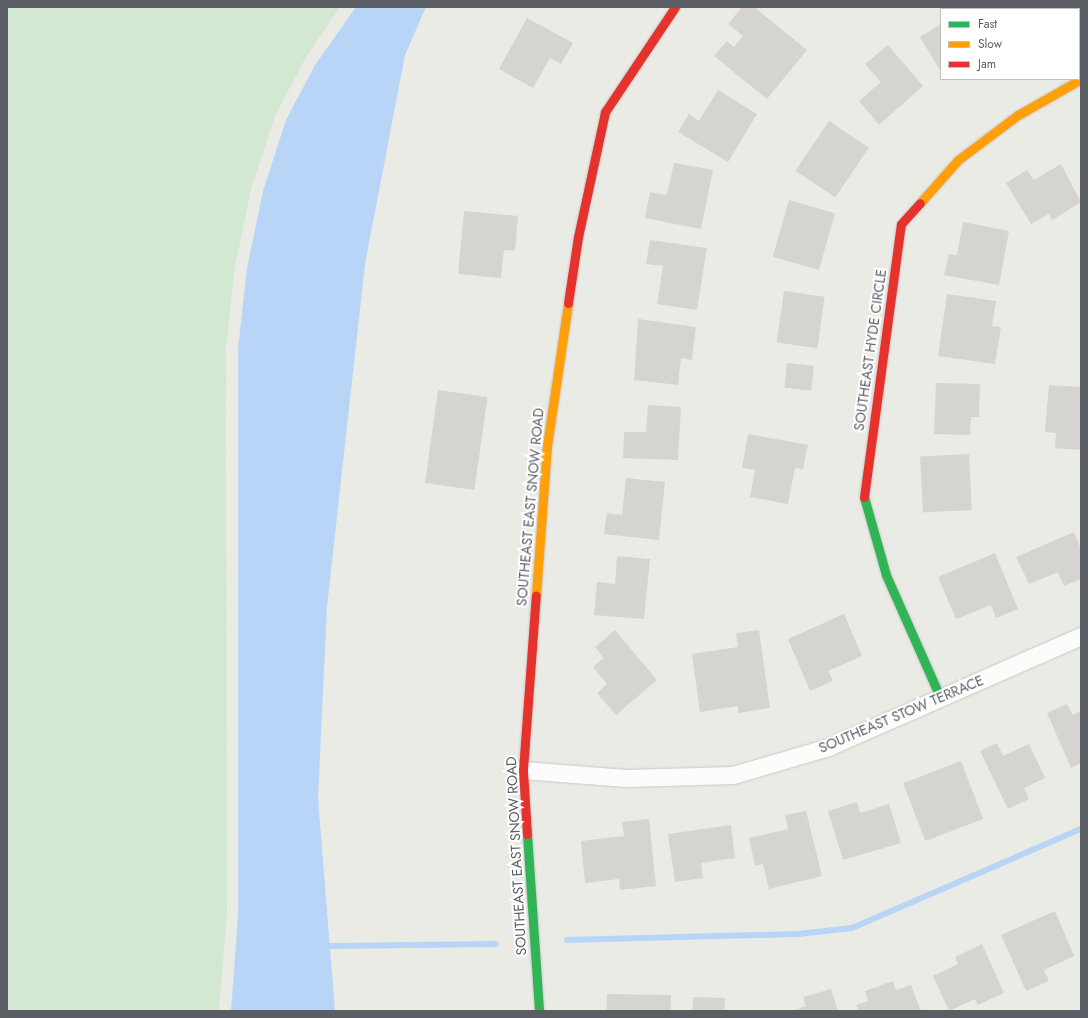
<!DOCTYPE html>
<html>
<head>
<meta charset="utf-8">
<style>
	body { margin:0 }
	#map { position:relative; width:1088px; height:1018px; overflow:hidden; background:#ebebe6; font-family:Jost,sans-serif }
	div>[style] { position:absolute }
	.green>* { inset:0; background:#d3e8d3 }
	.water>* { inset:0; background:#b8d5f8 }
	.stream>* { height:6px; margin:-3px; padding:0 3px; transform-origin:3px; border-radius:3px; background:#b8d5f8 }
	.building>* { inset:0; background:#d5d4d1; transform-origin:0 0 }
	.roads { filter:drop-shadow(0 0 1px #c8c9c8) drop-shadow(0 0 1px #c8c9c8) }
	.street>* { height:17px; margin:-8.5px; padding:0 8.5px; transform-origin:8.5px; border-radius:8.5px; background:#fcfcfb }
	.fast>* { height:9px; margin:-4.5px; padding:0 4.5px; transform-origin:4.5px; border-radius:4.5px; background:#30b455 }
	.slow>* { height:9px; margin:-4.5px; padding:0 4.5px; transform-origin:4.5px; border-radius:4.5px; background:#ff9f0a }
	.jam>* { height:9px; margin:-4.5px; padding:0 4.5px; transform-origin:4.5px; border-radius:4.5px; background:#e5322d }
	span { translate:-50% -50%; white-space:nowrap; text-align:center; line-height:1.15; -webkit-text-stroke:4px #fff; paint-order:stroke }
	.street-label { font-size:14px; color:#5b5e64 }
	.frame { position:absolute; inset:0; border:8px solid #5b5e64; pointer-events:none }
	.legend { position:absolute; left:940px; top:8px; width:140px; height:72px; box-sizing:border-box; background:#fff; border:1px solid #bdbfc1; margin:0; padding:5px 7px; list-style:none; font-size:12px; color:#5b5e64 }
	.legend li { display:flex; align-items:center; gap:8px; height:20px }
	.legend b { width:20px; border:1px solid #bdbfc1 }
</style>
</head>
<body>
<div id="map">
	<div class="green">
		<i style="clip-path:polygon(7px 7px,340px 7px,306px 57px,275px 116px,252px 186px,235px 266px,226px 348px,227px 915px,219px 1011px,7px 1011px)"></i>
	</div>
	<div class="water">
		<i style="clip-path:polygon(356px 7px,426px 7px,405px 55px,365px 264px,327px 607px,318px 798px,335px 1011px,231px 1011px,238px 916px,238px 349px,247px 268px,263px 191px,286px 120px,315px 65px)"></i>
	</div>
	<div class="stream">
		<i style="left:567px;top:940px;width:231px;rotate:-1.5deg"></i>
		<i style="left:798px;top:934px;width:54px;rotate:-6.3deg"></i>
		<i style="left:852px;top:928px;width:249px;rotate:-23.4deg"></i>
		<i style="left:330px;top:946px;width:166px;rotate:-0.7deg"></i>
	</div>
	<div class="building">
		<i style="clip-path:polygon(742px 7px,754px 7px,807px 50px,767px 99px,714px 56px,727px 41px,734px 47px,743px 36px,728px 24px)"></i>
		<i style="left:995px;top:7px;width:65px;height:2px"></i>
		<i style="clip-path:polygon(527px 18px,573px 43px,561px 64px,550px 58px,533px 88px,499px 69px)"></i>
		<i style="clip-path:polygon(941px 24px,941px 72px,920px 37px)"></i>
		<i style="clip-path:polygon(888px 45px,923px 86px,879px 125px,859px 101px,881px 82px,865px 64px)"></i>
		<i style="clip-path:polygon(718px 90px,757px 114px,728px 162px,678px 132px,689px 114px,699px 121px)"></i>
		<i style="left:829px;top:121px;width:48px;height:60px;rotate:34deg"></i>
		<i style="clip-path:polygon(674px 163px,713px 170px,701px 229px,645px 218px,650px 192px,667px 195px)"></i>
		<i style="clip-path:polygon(1061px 164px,1081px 202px,1052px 220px,1049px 214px,1031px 224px,1006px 183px,1027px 170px,1034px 180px)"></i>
		<i style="left:789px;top:200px;width:48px;height:59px;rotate:16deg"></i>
		<i style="clip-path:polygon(464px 211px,518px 216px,515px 251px,504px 250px,501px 278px,458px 274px)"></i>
		<i style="clip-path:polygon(963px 222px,1009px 231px,999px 285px,944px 275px,949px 254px,957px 255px)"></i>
		<i style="clip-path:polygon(650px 240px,707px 248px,697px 310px,657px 304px,663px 266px,646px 264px)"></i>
		<i style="left:784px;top:291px;width:41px;height:52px;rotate:8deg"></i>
		<i style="clip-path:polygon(947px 294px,996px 301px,992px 326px,1001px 327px,995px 364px,938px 356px)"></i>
		<i style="clip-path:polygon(638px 319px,696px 327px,692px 360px,681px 358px,678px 385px,634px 380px)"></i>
		<i style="left:787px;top:363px;width:27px;height:25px;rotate:6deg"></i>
		<i style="clip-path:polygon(936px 383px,980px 384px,979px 417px,971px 417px,970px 435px,934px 434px)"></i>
		<i style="clip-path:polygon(1049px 385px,1081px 387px,1081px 450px,1055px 448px,1056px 433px,1045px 432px)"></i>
		<i style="left:438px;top:390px;width:50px;height:94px;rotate:8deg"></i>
		<i style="clip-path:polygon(648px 405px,681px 407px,678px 460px,623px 458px,624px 432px,646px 432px)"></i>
		<i style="clip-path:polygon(748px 434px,808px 445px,803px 469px,795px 468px,788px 504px,750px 497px,755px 470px,742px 468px)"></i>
		<i style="left:969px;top:454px;width:56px;height:49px;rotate:87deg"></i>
		<i style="clip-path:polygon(626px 478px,665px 482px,659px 540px,604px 534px,607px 513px,622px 515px)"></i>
		<i style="clip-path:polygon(1074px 532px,1081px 549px,1081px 579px,1064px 586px,1058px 572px,1029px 584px,1016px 557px)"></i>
		<i style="clip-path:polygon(995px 553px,1018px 609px,996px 618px,991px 605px,956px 619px,938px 577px)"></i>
		<i style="clip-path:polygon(617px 556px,650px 559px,644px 619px,594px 615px,597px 582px,615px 584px)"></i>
		<i style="clip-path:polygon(844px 614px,862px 656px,828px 671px,833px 681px,810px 691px,788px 639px)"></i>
		<i style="clip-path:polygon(615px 630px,657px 680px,616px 715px,597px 693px,607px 684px,593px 667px,604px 658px,595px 647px)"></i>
		<i style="clip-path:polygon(759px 630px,770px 708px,738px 713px,738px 706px,700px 712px,692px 654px,738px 647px,736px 633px)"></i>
		<i style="clip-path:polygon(1067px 704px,1073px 715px,1081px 711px,1081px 763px,1071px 768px,1047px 713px)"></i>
		<i style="clip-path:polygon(997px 743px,1003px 756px,1029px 744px,1045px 778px,1024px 788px,1029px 799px,1008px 809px,980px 751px)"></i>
		<i style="left:961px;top:761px;width:62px;height:62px;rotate:69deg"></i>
		<i style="clip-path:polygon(857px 802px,860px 813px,889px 804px,901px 843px,843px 860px,828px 811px)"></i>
		<i style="clip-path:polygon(806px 811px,822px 876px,769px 889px,763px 864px,755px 866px,749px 838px,788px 829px,785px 815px)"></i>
		<i style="clip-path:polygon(649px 819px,656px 886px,620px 890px,619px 879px,585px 883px,581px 841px,624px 836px,622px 822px)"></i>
		<i style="clip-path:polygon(731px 825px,735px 858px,701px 863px,703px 878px,675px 882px,668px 834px)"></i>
		<i style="clip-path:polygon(1055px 911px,1074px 956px,1044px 970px,1049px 981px,1026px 991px,1001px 935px)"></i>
		<i style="clip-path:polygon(982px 944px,1004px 993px,978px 1005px,975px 999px,949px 1011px,933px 976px,958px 964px,955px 957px)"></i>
		<i style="clip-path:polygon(893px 981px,896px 990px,911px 985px,921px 1011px,859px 1011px,856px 1005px,868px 1001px,865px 991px)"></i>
		<i style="clip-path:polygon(831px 989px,838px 1011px,792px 1011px,806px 1006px,803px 997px)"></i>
		<i style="left:607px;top:994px;width:64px;height:17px;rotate:1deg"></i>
		<i style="left:693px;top:997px;width:32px;height:14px;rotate:2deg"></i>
	</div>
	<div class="roads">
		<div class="street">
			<i style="left:523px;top:770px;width:103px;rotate:4.4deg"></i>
			<i style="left:626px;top:778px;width:107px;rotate:-1.6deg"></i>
			<i style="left:733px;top:775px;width:99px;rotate:-16.4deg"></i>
			<i style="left:828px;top:747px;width:276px;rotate:-23.7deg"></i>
		</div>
		<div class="fast">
			<i style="left:864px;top:497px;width:81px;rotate:74.2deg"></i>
			<i style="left:886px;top:575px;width:133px;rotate:66.1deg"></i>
			<i style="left:527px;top:834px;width:177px;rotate:86.1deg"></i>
		</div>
		<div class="slow">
			<i style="left:920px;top:203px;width:57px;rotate:-48.5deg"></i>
			<i style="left:958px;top:160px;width:75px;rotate:-36.9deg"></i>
			<i style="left:1018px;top:115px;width:73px;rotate:-29.7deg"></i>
			<i style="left:536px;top:595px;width:149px;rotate:-85.8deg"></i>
			<i style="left:547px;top:446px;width:145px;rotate:-81.6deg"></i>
		</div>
		<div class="jam">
			<i style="left:568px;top:303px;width:67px;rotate:-81.4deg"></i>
			<i style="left:578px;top:237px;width:128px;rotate:-77.8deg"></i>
			<i style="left:605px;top:112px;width:126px;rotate:-56.3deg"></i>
			<i style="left:864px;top:497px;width:275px;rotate:-82.3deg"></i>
			<i style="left:901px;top:224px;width:28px;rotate:-48deg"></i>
			<i style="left:527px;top:834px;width:64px;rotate:-93.6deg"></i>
			<i style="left:523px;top:770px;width:175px;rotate:-85.8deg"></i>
		</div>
	</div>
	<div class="street-label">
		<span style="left:870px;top:350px;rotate:-82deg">SOUTHEAST HYDE CIRCLE</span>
		<span style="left:530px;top:507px;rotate:-85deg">SOUTHEAST EAST SNOW ROAD</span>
		<span style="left:901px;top:714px;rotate:-23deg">SOUTHEAST STOW TERRACE</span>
		<span style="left:516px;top:856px;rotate:-93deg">SOUTHEAST EAST SNOW ROAD</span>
	</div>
	<div class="frame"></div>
	<ul class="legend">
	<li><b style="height:5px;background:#30b455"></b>Fast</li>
	<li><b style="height:5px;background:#ff9f0a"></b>Slow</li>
	<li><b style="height:5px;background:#e5322d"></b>Jam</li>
	</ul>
</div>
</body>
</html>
